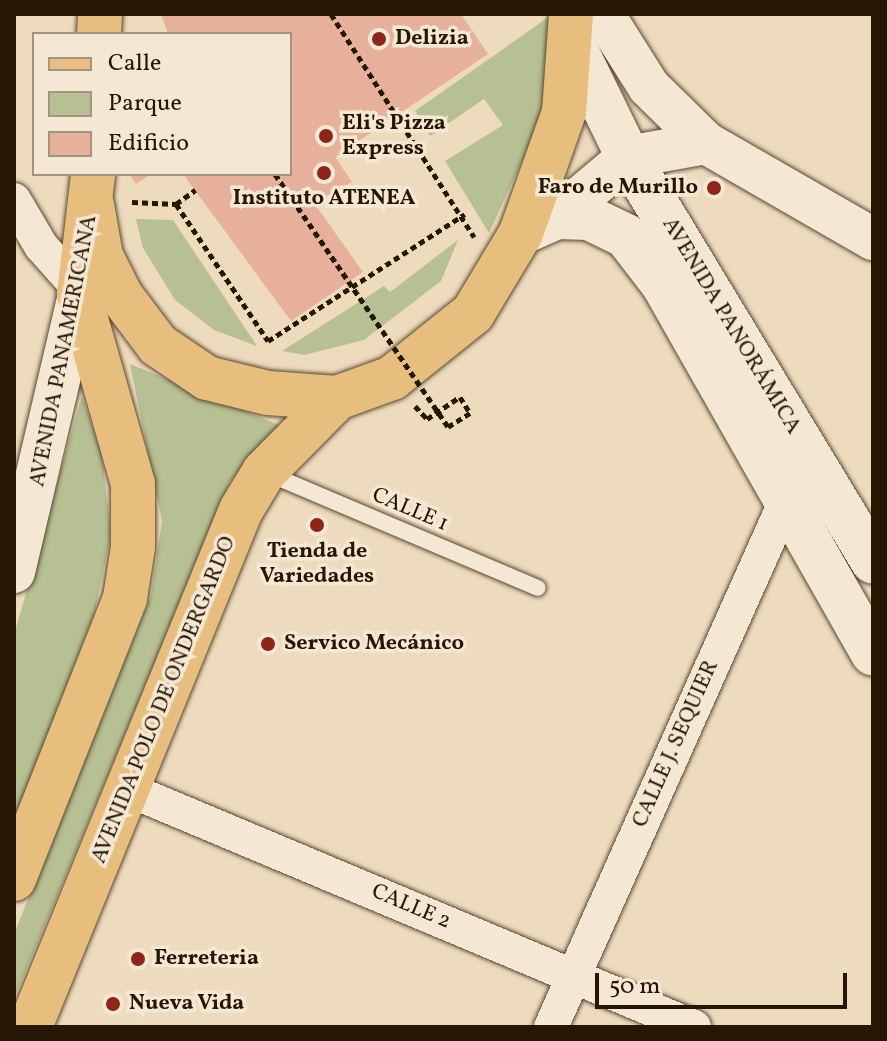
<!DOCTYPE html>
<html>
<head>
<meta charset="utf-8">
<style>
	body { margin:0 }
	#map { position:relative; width:887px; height:1041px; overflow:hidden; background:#eedbbd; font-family:Vollkorn,serif }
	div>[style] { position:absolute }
	.green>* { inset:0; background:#b7c092 }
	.building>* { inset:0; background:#e6b09b }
	.path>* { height:5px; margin-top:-2.5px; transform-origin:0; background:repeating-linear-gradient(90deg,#261703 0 6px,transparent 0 10px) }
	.roads { filter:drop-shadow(0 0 2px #584832) drop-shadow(0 0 2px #584832) }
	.service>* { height:16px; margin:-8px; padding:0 8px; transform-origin:8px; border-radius:8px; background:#f4e8d4 }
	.minor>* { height:34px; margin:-17px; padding:0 17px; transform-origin:17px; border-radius:17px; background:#f4e8d4 }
	.tertiary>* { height:42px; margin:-21px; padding:0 21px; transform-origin:21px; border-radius:21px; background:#f4e8d4 }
	.secondary>* { height:44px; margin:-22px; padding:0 22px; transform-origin:22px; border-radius:22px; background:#f4e8d4 }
	.primary>* { height:44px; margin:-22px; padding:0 22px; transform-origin:22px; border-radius:22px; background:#e7be7e }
	.path-bridge>* { height:5px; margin-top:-2.5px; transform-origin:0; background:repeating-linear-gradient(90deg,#261703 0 6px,transparent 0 10px) }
	.dots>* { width:22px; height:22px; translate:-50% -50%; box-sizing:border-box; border:4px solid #f4e8d4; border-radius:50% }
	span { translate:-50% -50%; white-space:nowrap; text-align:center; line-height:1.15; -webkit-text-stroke:7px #f4e8d4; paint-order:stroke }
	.poi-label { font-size:22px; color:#261703; font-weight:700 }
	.left { translate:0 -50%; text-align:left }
	.right { translate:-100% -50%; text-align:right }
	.street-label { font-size:22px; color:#261703 }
	.frame { position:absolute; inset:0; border:16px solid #261703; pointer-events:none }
	.legend { position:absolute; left:32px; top:32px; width:260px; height:144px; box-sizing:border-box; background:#f4e8d4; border:2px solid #a29480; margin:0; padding:10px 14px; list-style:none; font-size:24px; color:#261703 }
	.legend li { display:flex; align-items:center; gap:16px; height:40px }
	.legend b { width:40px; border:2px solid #a29480 }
	.scale { position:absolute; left:595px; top:973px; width:252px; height:36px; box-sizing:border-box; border:4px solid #261703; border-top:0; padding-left:10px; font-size:24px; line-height:28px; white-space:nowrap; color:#261703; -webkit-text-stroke:6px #f4e8d4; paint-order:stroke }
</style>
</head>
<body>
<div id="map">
	<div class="green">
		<i style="clip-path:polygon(550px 16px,542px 117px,489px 233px,445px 161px,503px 125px,484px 99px,430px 136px,415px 111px)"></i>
		<i style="clip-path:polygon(136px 219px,173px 220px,257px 346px,214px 330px,175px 300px,143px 248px)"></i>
		<i style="clip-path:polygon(458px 240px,441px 281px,364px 340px,304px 355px,282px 351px,384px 286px,390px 292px)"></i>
		<i style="clip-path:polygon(130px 364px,279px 425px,230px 482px,14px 999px,14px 934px,151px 595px,162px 521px)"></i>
		<i style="clip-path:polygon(82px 396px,102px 455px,111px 535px,94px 615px,14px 820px,14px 635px)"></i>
	</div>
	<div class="building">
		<i style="clip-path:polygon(161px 14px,461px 14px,488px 54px,335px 157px,352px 182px,314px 203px,363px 272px,291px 321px,183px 174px,290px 174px,290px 34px,168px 34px)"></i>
		<i style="clip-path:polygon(129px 174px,151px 174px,136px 184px)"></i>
	</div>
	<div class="path">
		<i style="left:331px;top:14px;width:265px;rotate:57.3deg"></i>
		<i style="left:132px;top:202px;width:44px;rotate:2.6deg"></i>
		<i style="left:176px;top:204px;width:24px;rotate:-36deg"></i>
		<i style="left:176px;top:204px;width:165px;rotate:56.1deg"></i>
		<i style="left:268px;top:341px;width:234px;rotate:-32.8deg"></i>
		<i style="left:415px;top:406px;width:18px;rotate:47deg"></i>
		<i style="left:427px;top:419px;width:40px;rotate:-34deg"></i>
		<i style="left:460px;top:397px;width:19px;rotate:58deg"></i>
		<i style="left:470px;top:413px;width:26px;rotate:148deg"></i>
	</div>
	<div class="roads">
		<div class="service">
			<i style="left:267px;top:473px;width:294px;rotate:23deg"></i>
		</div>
		<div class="minor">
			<i style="left:14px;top:200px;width:53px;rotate:59.6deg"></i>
			<i style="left:41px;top:246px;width:74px;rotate:48.3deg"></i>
			<i style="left:127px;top:789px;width:615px;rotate:22.77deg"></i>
			<i style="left:551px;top:1027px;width:572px;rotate:-65.95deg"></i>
			<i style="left:784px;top:505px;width:23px;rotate:-50deg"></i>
		</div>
		<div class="tertiary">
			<i style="left:603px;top:14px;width:86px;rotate:57.8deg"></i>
			<i style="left:649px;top:87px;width:80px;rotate:44.5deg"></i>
			<i style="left:706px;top:143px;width:193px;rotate:29.9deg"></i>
			<i style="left:557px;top:217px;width:93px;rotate:-40.2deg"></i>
			<i style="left:628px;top:157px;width:79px;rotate:-10.2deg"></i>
			<i style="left:14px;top:572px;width:285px;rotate:-76.8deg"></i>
		</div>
		<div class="secondary">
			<i style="left:573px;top:44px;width:126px;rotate:64deg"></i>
			<i style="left:628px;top:157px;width:473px;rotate:58.8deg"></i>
			<i style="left:521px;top:233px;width:39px;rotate:-24deg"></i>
			<i style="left:557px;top:217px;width:32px;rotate:2deg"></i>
			<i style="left:589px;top:218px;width:41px;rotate:25.9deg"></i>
			<i style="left:626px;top:236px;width:61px;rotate:52.4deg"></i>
			<i style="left:663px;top:284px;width:425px;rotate:60.4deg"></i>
		</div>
		<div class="primary">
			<i style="left:99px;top:34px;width:20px;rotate:-87deg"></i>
			<i style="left:92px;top:205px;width:52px;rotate:80deg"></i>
			<i style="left:101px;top:256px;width:45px;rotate:63.4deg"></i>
			<i style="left:121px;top:296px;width:61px;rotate:52.9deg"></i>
			<i style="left:158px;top:345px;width:59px;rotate:34deg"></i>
			<i style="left:207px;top:378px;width:63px;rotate:13.8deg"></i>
			<i style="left:268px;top:393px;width:69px;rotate:4.1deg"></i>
			<i style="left:337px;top:398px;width:59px;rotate:-20deg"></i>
			<i style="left:392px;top:378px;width:104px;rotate:-38.7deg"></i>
			<i style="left:473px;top:313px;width:93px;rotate:-59deg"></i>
			<i style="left:521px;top:233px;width:128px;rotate:-70.4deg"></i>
			<i style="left:564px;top:112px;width:98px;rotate:-85.9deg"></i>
			<i style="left:14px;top:879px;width:302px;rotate:-68.4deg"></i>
			<i style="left:125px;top:598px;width:52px;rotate:-81.1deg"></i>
			<i style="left:133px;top:547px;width:63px;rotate:-90deg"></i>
			<i style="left:133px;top:484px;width:198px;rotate:-105.9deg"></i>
			<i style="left:79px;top:294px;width:121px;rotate:-83.3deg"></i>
			<i style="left:30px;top:1027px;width:558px;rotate:-67.8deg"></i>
			<i style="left:241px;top:510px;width:44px;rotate:-58.8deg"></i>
			<i style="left:264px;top:472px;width:104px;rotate:-45.4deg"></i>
		</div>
	</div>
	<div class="path-bridge">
		<i style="left:275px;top:174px;width:306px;rotate:55.6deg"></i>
	</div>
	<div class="dots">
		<i style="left:379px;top:39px;background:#8f2418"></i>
		<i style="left:326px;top:136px;background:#8f2418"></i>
		<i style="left:324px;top:173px;background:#8f2418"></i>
		<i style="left:714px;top:188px;background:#8f2418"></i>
		<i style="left:317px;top:525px;background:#8f2418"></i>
		<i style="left:268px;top:644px;background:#8f2418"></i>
		<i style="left:138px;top:959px;background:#8f2418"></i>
		<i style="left:113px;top:1004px;background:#8f2418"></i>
	</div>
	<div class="poi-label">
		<span class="left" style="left:395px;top:39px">Delizia</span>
		<span class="left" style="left:342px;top:136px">Eli's Pizza<br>Express</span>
		<span class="right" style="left:698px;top:188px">Faro de Murillo</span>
		<span style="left:324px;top:199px">Instituto ATENEA</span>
		<span style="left:317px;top:564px">Tienda de<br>Variedades</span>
		<span class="left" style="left:284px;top:644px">Servico Mecánico</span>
		<span class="left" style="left:154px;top:959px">Ferreteria</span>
		<span class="left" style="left:129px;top:1004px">Nueva Vida</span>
	</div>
	<div class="street-label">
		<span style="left:731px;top:326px;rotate:59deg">AVENIDA PANORÁMICA</span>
		<span style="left:64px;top:351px;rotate:-79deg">AVENIDA PANAMERICANA</span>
		<span style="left:410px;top:510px;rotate:23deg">CALLE 1</span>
		<span style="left:164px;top:700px;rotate:-68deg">AVENIDA POLO DE ONDERGARDO</span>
		<span style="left:676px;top:744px;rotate:-66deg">CALLE J. SEQUIER</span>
		<span style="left:411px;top:907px;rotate:23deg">CALLE 2</span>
	</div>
	<div class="frame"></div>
	<ul class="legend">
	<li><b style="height:10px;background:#e7be7e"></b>Calle</li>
	<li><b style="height:22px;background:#b7c092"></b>Parque</li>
	<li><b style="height:22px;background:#e6b09b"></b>Edificio</li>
	</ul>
	<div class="scale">50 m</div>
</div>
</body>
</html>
